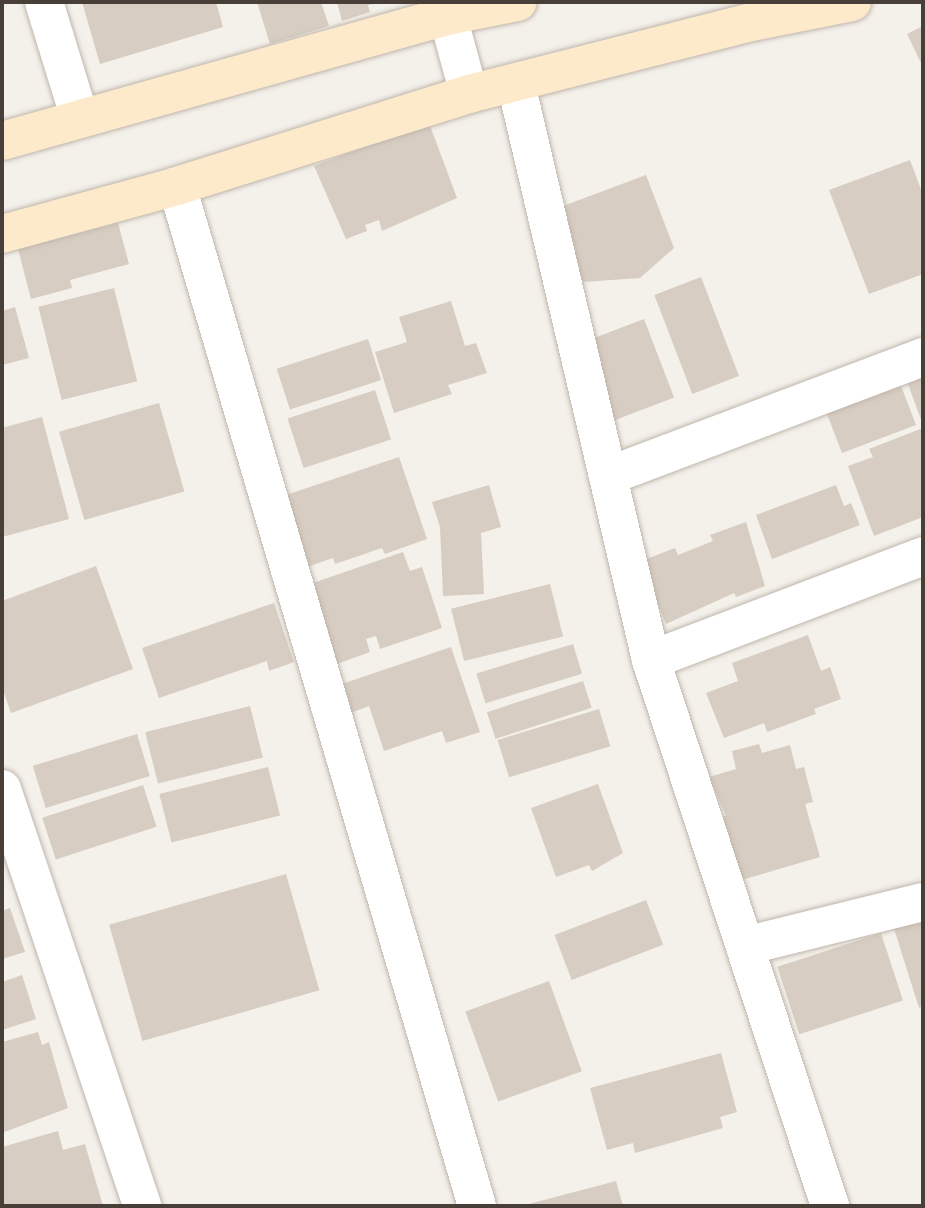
<!DOCTYPE html>
<html>
<head>
<meta charset="utf-8">
<style>
	body { margin:0 }
	#map { position:relative; width:925px; height:1208px; overflow:hidden; background:#f4f0ea; font-family:"Fira Sans Condensed",sans-serif }
	div>[style] { position:absolute }
	.building>* { inset:0; background:#d8cdc2; transform-origin:0 0 }
	.roads { filter:drop-shadow(0 0 2px #bfb6ac) drop-shadow(0 0 2px #bfb6ac) }
	.minor>* { height:38px; margin:-19px; padding:0 19px; transform-origin:19px; border-radius:19px; background:#fff }
	.secondary>* { height:38px; margin:-19px; padding:0 19px; transform-origin:19px; border-radius:19px; background:#fdeacb }
	span { translate:-50% -50%; white-space:nowrap; text-align:center; line-height:1.15; -webkit-text-stroke:7px #fff; paint-order:stroke }
	.frame { position:absolute; inset:0; border:4px solid #484038; pointer-events:none }
</style>
</head>
<body>
<div id="map">
	<div class="building">
		<i style="clip-path:polygon(82px 2px,216px 2px,223px 27px,100px 64px)"></i>
		<i style="clip-path:polygon(257px 2px,321px 2px,329px 26px,270px 44px)"></i>
		<i style="clip-path:polygon(337px 2px,378px 2px,378px 3px,368px 5px,370px 12px,342px 21px)"></i>
		<i style="clip-path:polygon(923px 26px,923px 67px,907px 34px)"></i>
		<i style="clip-path:polygon(429px 123px,457px 198px,382px 231px,379px 220px,365px 225px,367px 231px,346px 239px,314px 166px)"></i>
		<i style="clip-path:polygon(910px 160px,923px 195px,923px 274px,869px 294px,829px 190px)"></i>
		<i style="clip-path:polygon(646px 175px,674px 248px,640px 278px,583px 282px,555px 209px)"></i>
		<i style="clip-path:polygon(118px 223px,129px 264px,70px 280px,72px 288px,31px 299px,18px 249px)"></i>
		<i style="left:701px;top:277px;width:106px;height:50px;rotate:69deg"></i>
		<i style="left:114px;top:288px;width:96px;height:78px;rotate:76deg"></i>
		<i style="clip-path:polygon(451px 301px,465px 346px,476px 343px,487px 373px,448px 385px,452px 394px,394px 413px,375px 352px,407px 342px,399px 317px)"></i>
		<i style="clip-path:polygon(15px 307px,29px 358px,2px 365px,2px 311px)"></i>
		<i style="left:644px;top:319px;width:84px;height:68px;rotate:69deg"></i>
		<i style="left:368px;top:339px;width:43px;height:96px;rotate:72deg"></i>
		<i style="clip-path:polygon(923px 360px,923px 425px,902px 368px)"></i>
		<i style="clip-path:polygon(895px 370px,916px 425px,842px 453px,825px 409px)"></i>
		<i style="left:375px;top:390px;width:52px;height:92px;rotate:72deg"></i>
		<i style="left:159px;top:403px;width:92px;height:104px;rotate:74deg"></i>
		<i style="clip-path:polygon(42px 417px,69px 519px,2px 537px,2px 428px)"></i>
		<i style="clip-path:polygon(923px 428px,923px 517px,874px 536px,848px 466px,873px 457px,869px 449px)"></i>
		<i style="clip-path:polygon(399px 457px,427px 539px,385px 554px,382px 548px,335px 564px,333px 558px,298px 570px,274px 499px)"></i>
		<i style="clip-path:polygon(489px 485px,501px 527px,481px 533px,484px 594px,443px 596px,440px 527px,432px 502px)"></i>
		<i style="clip-path:polygon(836px 485px,844px 506px,851px 503px,860px 525px,772px 559px,756px 515px)"></i>
		<i style="clip-path:polygon(746px 522px,765px 586px,736px 597px,734px 593px,666px 624px,641px 561px,675px 548px,678px 555px,713px 541px,710px 535px)"></i>
		<i style="clip-path:polygon(403px 552px,410px 571px,422px 567px,442px 628px,380px 649px,376px 636px,366px 639px,370px 652px,334px 665px,307px 585px)"></i>
		<i style="clip-path:polygon(96px 566px,133px 669px,11px 713px,2px 687px,2px 601px)"></i>
		<i style="left:550px;top:584px;width:54px;height:102px;rotate:76deg"></i>
		<i style="clip-path:polygon(274px 603px,294px 662px,269px 671px,267px 661px,159px 698px,142px 648px)"></i>
		<i style="clip-path:polygon(808px 635px,821px 671px,830px 667px,841px 699px,814px 709px,816px 714px,767px 732px,764px 723px,724px 738px,706px 693px,738px 681px,732px 663px)"></i>
		<i style="left:573px;top:644px;width:31px;height:101px;rotate:73deg"></i>
		<i style="clip-path:polygon(451px 647px,480px 732px,446px 743px,442px 731px,384px 751px,369px 706px,340px 717px,330px 688px)"></i>
		<i style="left:583px;top:681px;width:28px;height:101px;rotate:72deg"></i>
		<i style="left:250px;top:706px;width:53px;height:108px;rotate:76deg"></i>
		<i style="left:599px;top:709px;width:39px;height:106px;rotate:73deg"></i>
		<i style="left:137px;top:734px;width:44px;height:109px;rotate:73deg"></i>
		<i style="clip-path:polygon(759px 744px,762px 753px,790px 745px,796px 769px,804px 767px,813px 802px,805px 804px,820px 857px,738px 881px,720px 817px,726px 816px,709px 777px,736px 769px,732px 751px)"></i>
		<i style="left:268px;top:767px;width:50px;height:112px;rotate:76deg"></i>
		<i style="clip-path:polygon(598px 784px,623px 853px,592px 871px,589px 865px,556px 877px,531px 808px)"></i>
		<i style="left:143px;top:785px;width:44px;height:106px;rotate:72deg"></i>
		<i style="left:286px;top:874px;width:121px;height:184px;rotate:74deg"></i>
		<i style="left:646px;top:900px;width:48px;height:98px;rotate:69deg"></i>
		<i style="clip-path:polygon(10px 908px,25px 952px,2px 959px,2px 911px)"></i>
		<i style="clip-path:polygon(923px 909px,923px 1006px,919px 1008px,891px 919px)"></i>
		<i style="left:881px;top:933px;width:71px;height:109px;rotate:72deg"></i>
		<i style="clip-path:polygon(22px 975px,36px 1019px,2px 1030px,2px 982px)"></i>
		<i style="left:549px;top:981px;width:96px;height:89px;rotate:70deg"></i>
		<i style="clip-path:polygon(38px 1032px,42px 1045px,49px 1042px,68px 1108px,2px 1133px,2px 1042px)"></i>
		<i style="clip-path:polygon(721px 1053px,737px 1112px,720px 1117px,723px 1128px,635px 1153px,633px 1143px,607px 1150px,590px 1088px)"></i>
		<i style="clip-path:polygon(58px 1131px,63px 1150px,85px 1144px,103px 1206px,2px 1206px,2px 1147px)"></i>
		<i style="clip-path:polygon(616px 1181px,623px 1206px,525px 1206px,525px 1205px)"></i>
	</div>
	<div class="roads">
		<div class="minor">
			<i style="left:44px;top:2px;width:122px;rotate:72.9deg"></i>
			<i style="left:444px;top:2px;width:95px;rotate:74.8deg"></i>
			<i style="left:516px;top:84px;width:592px;rotate:76.81deg"></i>
			<i style="left:651px;top:660px;width:575px;rotate:71.85deg"></i>
			<i style="left:177px;top:186px;width:1063px;rotate:73.61deg"></i>
			<i style="left:608px;top:476px;width:337px;rotate:-20.7deg"></i>
			<i style="left:651px;top:660px;width:291px;rotate:-20.9deg"></i>
			<i style="left:2px;top:789px;width:440px;rotate:71.4deg"></i>
			<i style="left:745px;top:946px;width:183px;rotate:-13.9deg"></i>
		</div>
		<div class="secondary">
			<i style="left:2px;top:141px;width:462px;rotate:-15.7deg"></i>
			<i style="left:447px;top:16px;width:72px;rotate:-11.2deg"></i>
			<i style="left:2px;top:234px;width:181px;rotate:-15.3deg"></i>
			<i style="left:177px;top:186px;width:306px;rotate:-17.5deg"></i>
			<i style="left:469px;top:94px;width:292px;rotate:-14.3deg"></i>
			<i style="left:752px;top:22px;width:102px;rotate:-11.3deg"></i>
		</div>
	</div>
	<div class="frame"></div>
</div>
</body>
</html>
